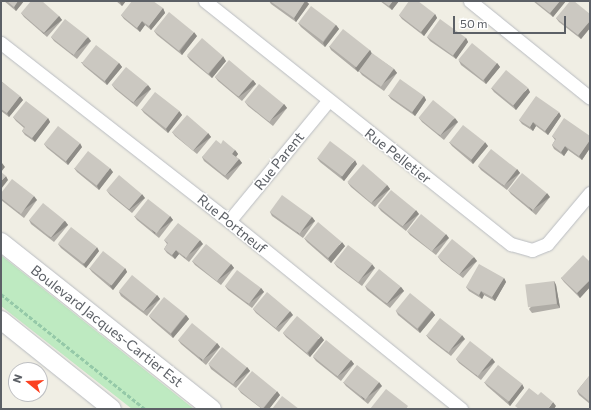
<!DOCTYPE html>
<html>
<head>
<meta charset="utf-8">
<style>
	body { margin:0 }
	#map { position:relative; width:591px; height:410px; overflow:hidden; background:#f0eee4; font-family:Commissioner,sans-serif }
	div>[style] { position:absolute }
	.green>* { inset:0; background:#beeac1 }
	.path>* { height:2.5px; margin-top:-1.25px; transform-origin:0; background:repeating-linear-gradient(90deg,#95c9a8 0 4px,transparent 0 6px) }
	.roads { filter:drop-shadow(0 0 1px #b9bcc1) drop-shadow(0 0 1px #b9bcc1) }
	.minor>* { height:13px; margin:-6.5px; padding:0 6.5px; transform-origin:6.5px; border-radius:6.5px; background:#fff }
	.secondary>* { height:18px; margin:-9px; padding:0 9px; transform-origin:9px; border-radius:9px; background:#fff }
	.wall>* { inset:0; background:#afaca6 }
	.shaded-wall>* { inset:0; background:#8e8c87; transform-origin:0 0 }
	.building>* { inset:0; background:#cbc8c1; transform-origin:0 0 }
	span { translate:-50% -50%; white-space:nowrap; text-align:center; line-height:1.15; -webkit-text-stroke:3px #fff; paint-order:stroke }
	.street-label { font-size:14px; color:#5c6066 }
	.frame { position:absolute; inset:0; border:2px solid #5c6066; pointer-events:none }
	.north { position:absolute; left:8px; top:362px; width:40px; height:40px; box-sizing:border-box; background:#fff; border:1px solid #bebfc2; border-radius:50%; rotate:288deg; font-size:11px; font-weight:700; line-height:16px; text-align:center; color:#5c6066 }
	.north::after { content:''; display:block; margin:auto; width:14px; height:18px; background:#fb4120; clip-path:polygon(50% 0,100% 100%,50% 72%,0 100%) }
	.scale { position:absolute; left:453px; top:16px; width:113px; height:18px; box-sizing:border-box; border:2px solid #5c6066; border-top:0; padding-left:5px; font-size:12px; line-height:14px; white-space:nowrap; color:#5c6066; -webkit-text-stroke:3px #fff; paint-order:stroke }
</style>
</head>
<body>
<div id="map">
	<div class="green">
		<i style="clip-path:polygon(1px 255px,2px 256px,194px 409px,132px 409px,1px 306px)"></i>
	</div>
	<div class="path">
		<i style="left:1px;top:294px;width:184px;rotate:38.6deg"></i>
	</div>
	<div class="roads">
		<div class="minor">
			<i style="left:205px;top:1px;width:391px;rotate:38.5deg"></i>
			<i style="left:511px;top:244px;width:22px;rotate:16deg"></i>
			<i style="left:532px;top:250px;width:16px;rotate:-22deg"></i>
			<i style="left:547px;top:244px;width:67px;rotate:-49.9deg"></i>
			<i style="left:470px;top:1px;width:154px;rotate:38.9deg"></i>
			<i style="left:1px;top:43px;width:289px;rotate:38deg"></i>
			<i style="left:229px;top:221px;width:299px;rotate:39deg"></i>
			<i style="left:229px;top:221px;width:156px;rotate:-50.5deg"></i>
		</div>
		<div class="secondary">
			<i style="left:1px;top:242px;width:269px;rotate:38.4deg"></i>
			<i style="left:1px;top:320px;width:142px;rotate:38.7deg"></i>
		</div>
	</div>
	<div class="wall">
		<i style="clip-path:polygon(4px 1px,24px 1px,16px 11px)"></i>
		<i style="clip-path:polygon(116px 1px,126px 1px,122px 6px)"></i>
		<i style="clip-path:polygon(269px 1px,306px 1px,309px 4px,296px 22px,271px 4px)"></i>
		<i style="clip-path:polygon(380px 1px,399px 1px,392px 10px)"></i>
		<i style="clip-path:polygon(533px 1px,566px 1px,553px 17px)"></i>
		<i style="clip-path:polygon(163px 8px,165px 13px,151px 30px,145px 25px,140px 32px,124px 19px,121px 15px)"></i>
		<i style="clip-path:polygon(21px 13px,59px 16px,62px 20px,47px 37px,24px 17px)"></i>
		<i style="clip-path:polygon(435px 14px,437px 18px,424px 36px,402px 19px,399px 15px)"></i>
		<i style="clip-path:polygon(590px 14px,590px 28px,581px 39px,559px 22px,556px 18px)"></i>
		<i style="clip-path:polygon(298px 23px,336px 25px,339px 29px,325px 47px,301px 27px)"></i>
		<i style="clip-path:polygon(154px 31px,197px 36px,182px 55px,157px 35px)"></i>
		<i style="clip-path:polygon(51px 37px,91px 41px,77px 59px,54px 41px)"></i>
		<i style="clip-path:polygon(427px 37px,466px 38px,468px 42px,456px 59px,430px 41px)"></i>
		<i style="clip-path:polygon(329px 46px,370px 50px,372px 54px,394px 69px,397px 73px,384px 91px,362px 75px,359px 71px,364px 65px,358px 72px,331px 50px)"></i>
		<i style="clip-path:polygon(187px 56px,226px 61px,212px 78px,190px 60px)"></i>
		<i style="clip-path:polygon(459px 61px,497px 63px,500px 67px,486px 84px,461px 65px)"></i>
		<i style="clip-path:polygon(81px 62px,119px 63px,122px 67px,107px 85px,84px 66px)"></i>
		<i style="clip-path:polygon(215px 77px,253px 80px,256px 84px,242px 101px,218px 81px)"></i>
		<i style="clip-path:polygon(1px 81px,23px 100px,9px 117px,1px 111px)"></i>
		<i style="clip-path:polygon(112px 85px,151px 89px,137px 107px,115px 89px)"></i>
		<i style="clip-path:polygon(491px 88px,530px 92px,516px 110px,494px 92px)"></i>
		<i style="clip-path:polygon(388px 95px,424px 96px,426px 100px,415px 116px,391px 99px)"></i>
		<i style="clip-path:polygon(245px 102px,284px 104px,287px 108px,273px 126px,248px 106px)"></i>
		<i style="clip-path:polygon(141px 109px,179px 111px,182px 115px,168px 133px,144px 113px)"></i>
		<i style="clip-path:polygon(561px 116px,548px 135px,536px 126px,533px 131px,522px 124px,519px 120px)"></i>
		<i style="clip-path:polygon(13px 117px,48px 118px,50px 122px,35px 142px,25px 135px,22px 131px,24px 128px,16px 121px)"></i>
		<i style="clip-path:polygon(419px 118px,458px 122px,444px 140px,422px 122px)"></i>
		<i style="clip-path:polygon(172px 132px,208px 133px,211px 137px,197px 154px,175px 136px)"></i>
		<i style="clip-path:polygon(552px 136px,590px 136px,590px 148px,582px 160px,568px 150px,564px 156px,554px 149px,552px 145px,555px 140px)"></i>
		<i style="clip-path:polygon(449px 142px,488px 146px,473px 164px,452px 146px)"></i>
		<i style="clip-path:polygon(44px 144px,82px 147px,68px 165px,47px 148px)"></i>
		<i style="clip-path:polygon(221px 144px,235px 150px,238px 154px,236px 157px,239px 159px,242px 163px,228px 180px,204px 161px,202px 157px)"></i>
		<i style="clip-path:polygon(317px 158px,357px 164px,344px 181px,320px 162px)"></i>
		<i style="clip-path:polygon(478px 166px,517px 169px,520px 173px,507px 190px,481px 170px)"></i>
		<i style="clip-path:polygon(74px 168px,113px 172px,99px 190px,77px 172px)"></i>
		<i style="clip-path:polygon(348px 183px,387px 185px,390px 189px,375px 207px,351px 187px)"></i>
		<i style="clip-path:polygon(508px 190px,550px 197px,536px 215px,511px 194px)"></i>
		<i style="clip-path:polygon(107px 191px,145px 198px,132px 213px,110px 195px)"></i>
		<i style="clip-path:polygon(1px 193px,37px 200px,24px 218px,1px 200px)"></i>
		<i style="clip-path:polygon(378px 207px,419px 214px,406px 231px,381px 211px)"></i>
		<i style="clip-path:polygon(270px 212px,312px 217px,315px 221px,303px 238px,272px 216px)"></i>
		<i style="clip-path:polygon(134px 216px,170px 216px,173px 220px,159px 238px,137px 220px)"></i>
		<i style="clip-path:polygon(29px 220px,65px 221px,68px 225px,54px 242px,31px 224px)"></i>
		<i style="clip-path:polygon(407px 231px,449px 238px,436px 255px,410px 235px)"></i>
		<i style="clip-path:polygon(304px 238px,345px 246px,331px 263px,307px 242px)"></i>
		<i style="clip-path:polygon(164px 240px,203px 244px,189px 262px,179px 254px,175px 259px,167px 253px,164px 249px,167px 244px)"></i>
		<i style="clip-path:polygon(58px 244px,99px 251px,86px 268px,61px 248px)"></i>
		<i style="clip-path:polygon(438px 257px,477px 261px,463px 278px,441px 261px)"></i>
		<i style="clip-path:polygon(192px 261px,231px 264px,234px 268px,221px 285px,195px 265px)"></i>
		<i style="clip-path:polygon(590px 262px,590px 287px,580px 298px,564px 282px,561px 278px)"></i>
		<i style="clip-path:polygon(334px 263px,375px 268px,362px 286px,337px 267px)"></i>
		<i style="clip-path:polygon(89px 268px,125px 268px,127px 272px,113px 290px,92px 272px)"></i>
		<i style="clip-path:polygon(504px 278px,506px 282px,495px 301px,484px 295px,482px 299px,469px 291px,466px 287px)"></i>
		<i style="clip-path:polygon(554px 281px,556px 285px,560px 308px,532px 313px,529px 309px)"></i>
		<i style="clip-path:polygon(225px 286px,261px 288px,264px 292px,252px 308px,228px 290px)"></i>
		<i style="clip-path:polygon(365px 286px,401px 287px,404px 291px,390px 308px,367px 290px)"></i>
		<i style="clip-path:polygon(119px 292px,157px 295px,160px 299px,147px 316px,121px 296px)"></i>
		<i style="clip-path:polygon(253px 309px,293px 315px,279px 332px,256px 313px)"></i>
		<i style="clip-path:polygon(396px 311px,432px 311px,435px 315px,420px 333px,398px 315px)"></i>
		<i style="clip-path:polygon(186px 315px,189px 319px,173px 338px,152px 320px,149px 316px)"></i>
		<i style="clip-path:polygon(283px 333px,324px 340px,310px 357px,286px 337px)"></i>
		<i style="clip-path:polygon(426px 335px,465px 339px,451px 356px,429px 339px)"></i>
		<i style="clip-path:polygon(178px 340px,217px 343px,220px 347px,206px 365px,181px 344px)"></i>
		<i style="clip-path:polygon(313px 357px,351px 360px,354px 364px,341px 381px,316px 361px)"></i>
		<i style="clip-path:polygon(456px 359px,495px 362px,481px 380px,459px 363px)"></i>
		<i style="clip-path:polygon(209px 365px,247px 367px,250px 371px,236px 388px,211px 369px)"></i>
		<i style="clip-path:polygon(590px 375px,590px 404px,579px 395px,577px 391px)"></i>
		<i style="clip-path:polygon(343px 382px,382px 386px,368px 404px,346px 386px)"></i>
		<i style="clip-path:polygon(484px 382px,522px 384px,524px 388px,510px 406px,487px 386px)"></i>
		<i style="clip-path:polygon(238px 389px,280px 395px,269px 409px,262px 409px,241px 393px)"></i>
	</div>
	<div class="shaded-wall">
		<i style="clip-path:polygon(18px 1px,24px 1px,16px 11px,14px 7px)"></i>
		<i style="clip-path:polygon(119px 1px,126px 1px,122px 6px)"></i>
		<i style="clip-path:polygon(305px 1px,306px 1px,309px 4px,296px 22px,294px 18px)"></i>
		<i style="clip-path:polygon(393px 1px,399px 1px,392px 10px,389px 6px)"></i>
		<i style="clip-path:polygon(560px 1px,566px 1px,553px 17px,550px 13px)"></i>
		<i style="clip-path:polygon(163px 8px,165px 13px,151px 30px,149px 26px)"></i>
		<i style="clip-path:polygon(435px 14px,437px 18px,424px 36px,421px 32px)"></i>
		<i style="left:59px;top:16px;width:5px;height:23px;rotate:53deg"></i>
		<i style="clip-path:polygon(142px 21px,145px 25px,140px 32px,137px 28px)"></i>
		<i style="clip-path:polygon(590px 21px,590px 28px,581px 39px,578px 35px)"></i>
		<i style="clip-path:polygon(336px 25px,339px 29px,325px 47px,323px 43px)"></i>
		<i style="clip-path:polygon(194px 32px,197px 36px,182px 55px,180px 51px)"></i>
		<i style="left:88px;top:37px;width:5px;height:23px;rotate:53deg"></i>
		<i style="clip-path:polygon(466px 38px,468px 42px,456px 59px,453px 55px)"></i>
		<i style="clip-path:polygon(370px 50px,372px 54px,358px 72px,355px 68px)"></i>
		<i style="clip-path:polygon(223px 56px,226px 61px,212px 78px,209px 74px)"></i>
		<i style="clip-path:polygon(119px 63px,122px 67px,107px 85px,105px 81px)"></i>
		<i style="clip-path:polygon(497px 63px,500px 67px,486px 84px,484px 80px)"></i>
		<i style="left:394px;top:69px;width:5px;height:22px;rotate:53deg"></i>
		<i style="left:253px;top:80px;width:5px;height:22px;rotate:53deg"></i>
		<i style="left:148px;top:85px;width:5px;height:23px;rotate:53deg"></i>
		<i style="clip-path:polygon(528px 88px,530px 92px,516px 110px,513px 105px)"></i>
		<i style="clip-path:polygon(20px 96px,23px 100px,9px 117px,7px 113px)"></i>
		<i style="clip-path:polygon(424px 96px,426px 100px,415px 116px,412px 112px)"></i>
		<i style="left:284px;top:104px;width:5px;height:23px;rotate:53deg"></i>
		<i style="clip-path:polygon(179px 111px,182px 115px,168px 133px,166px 129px)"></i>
		<i style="clip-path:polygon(559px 112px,561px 116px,548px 135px,545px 131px)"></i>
		<i style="clip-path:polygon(48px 118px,50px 122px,35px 142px,32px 138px)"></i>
		<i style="left:455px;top:118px;width:5px;height:23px;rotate:53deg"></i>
		<i style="clip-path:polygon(533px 122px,536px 126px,533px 131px,530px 127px)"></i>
		<i style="left:208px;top:133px;width:5px;height:22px;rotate:53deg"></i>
		<i style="clip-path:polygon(590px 140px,590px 148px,582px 160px,579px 156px)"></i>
		<i style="clip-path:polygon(485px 142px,488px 146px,473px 164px,471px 160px)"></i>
		<i style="clip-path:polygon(80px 143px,82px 147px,68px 165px,66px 161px)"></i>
		<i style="clip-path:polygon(565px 146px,568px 150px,564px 156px,561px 152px)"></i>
		<i style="clip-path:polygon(235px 150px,238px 154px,235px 158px,232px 154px)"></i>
		<i style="left:239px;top:159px;width:5px;height:22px;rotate:53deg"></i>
		<i style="clip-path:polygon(355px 160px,357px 164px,344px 181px,341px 177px)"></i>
		<i style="clip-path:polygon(2px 163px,5px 167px,1px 172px,1px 164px)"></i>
		<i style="clip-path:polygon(110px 168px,113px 172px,99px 190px,97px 186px)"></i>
		<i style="left:517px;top:169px;width:5px;height:21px;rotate:53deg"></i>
		<i style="clip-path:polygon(6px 176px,8px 180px,1px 189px,1px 181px)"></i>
		<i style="left:387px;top:185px;width:5px;height:23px;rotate:53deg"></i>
		<i style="left:547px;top:193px;width:5px;height:23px;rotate:53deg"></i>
		<i style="left:142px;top:194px;width:5px;height:20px;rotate:53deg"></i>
		<i style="left:34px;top:196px;width:5px;height:22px;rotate:53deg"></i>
		<i style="left:416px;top:210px;width:5px;height:21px;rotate:53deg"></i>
		<i style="left:170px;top:216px;width:5px;height:23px;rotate:53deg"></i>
		<i style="left:312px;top:217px;width:5px;height:21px;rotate:53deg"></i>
		<i style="left:65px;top:221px;width:5px;height:22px;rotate:53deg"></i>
		<i style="left:446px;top:234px;width:5px;height:21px;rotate:53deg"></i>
		<i style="left:200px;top:240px;width:5px;height:23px;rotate:53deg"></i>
		<i style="clip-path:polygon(342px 242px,345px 246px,331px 263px,328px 258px)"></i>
		<i style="clip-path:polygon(97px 247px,99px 251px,86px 268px,83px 264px)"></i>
		<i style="clip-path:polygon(176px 250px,179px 254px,175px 259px,172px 255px)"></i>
		<i style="left:474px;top:257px;width:5px;height:22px;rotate:53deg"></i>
		<i style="left:231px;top:264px;width:5px;height:21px;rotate:53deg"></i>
		<i style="left:372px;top:264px;width:5px;height:22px;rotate:53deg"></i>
		<i style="clip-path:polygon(125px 268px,127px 272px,113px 290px,110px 286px)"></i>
		<i style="clip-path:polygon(504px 278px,506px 282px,495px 301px,492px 297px)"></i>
		<i style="clip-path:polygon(590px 280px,590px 287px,580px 298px,577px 293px)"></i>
		<i style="clip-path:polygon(554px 281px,556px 285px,560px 308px,557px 304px)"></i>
		<i style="left:401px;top:287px;width:5px;height:22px;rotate:53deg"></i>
		<i style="left:261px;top:288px;width:5px;height:20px;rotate:53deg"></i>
		<i style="clip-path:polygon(481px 291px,484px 295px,482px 299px,479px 295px)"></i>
		<i style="left:157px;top:295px;width:5px;height:21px;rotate:53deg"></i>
		<i style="left:290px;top:311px;width:5px;height:22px;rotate:53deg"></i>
		<i style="clip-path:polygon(432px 311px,435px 315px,420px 333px,418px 329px)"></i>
		<i style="clip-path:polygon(186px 315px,189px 319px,173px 338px,171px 334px)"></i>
		<i style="left:462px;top:335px;width:5px;height:22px;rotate:53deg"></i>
		<i style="clip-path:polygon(321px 336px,324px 340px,310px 357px,308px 353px)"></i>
		<i style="left:217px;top:343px;width:5px;height:23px;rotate:53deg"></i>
		<i style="left:492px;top:358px;width:5px;height:23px;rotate:53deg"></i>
		<i style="left:351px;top:360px;width:5px;height:21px;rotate:53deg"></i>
		<i style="left:247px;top:367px;width:5px;height:22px;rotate:53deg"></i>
		<i style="left:379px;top:382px;width:5px;height:23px;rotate:53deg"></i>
		<i style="clip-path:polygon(522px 384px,524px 388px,510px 406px,508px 402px)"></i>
		<i style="clip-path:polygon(277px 391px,280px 395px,269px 409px,264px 409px,264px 408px)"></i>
		<i style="clip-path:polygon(553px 402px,556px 406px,554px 409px,548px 409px)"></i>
	</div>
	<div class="building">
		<i style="clip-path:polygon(7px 1px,18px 1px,14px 7px)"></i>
		<i style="clip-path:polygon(31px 1px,42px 1px,59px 16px,44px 33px,21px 13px)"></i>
		<i style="clip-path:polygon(132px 1px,153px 1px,163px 8px,149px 26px,142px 21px,137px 28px,121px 15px)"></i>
		<i style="clip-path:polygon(270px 1px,305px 1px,294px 18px)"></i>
		<i style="clip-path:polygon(382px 1px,393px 1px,389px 6px)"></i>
		<i style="clip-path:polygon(409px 1px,418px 1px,435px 14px,421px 32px,399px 15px)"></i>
		<i style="clip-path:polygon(535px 1px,560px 1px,550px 13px)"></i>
		<i style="clip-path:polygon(570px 1px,574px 1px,590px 14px,590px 21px,578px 35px,556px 18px)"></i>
		<i style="left:311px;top:6px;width:31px;height:21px;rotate:37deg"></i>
		<i style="left:169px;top:12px;width:32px;height:24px;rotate:39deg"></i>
		<i style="left:65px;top:19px;width:29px;height:23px;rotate:38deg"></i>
		<i style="left:440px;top:19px;width:32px;height:22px;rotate:36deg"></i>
		<i style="left:343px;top:29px;width:34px;height:22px;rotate:38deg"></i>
		<i style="left:202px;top:38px;width:28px;height:23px;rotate:41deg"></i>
		<i style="left:472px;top:43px;width:32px;height:22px;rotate:39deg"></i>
		<i style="left:96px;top:45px;width:29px;height:23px;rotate:38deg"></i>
		<i style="left:372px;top:53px;width:27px;height:22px;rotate:36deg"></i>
		<i style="left:229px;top:60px;width:31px;height:22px;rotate:40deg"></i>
		<i style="left:126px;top:67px;width:28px;height:23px;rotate:39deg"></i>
		<i style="left:506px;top:70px;width:28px;height:23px;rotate:39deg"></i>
		<i style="left:400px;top:79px;width:29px;height:20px;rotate:35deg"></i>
		<i style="clip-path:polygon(1px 81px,20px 96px,7px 113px,1px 109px)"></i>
		<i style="left:259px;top:84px;width:32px;height:23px;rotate:39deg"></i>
		<i style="left:155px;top:92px;width:31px;height:22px;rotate:38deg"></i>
		<i style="clip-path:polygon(536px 96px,559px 112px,545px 131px,533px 122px,530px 127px,519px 120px)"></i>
		<i style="left:433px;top:100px;width:28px;height:23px;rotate:39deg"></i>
		<i style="clip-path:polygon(26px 101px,48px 118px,32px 138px,22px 131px,25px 127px,13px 117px)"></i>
		<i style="left:187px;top:115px;width:28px;height:23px;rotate:41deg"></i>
		<i style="clip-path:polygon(564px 118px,590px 136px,590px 140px,579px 156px,565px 146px,561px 152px,552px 145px,556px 139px,552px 136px)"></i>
		<i style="left:463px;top:125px;width:28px;height:22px;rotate:38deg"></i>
		<i style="left:58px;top:126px;width:28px;height:23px;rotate:38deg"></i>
		<i style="clip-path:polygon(216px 140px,221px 144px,223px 140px,235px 150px,232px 154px,239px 159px,225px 176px,202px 157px)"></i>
		<i style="left:330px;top:141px;width:31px;height:21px;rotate:37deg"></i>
		<i style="left:491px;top:149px;width:33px;height:21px;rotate:38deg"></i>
		<i style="left:88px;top:151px;width:28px;height:22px;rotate:38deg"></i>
		<i style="left:363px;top:164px;width:32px;height:24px;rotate:41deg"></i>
		<i style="clip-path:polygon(1px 172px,6px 176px,1px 181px)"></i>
		<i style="left:522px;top:173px;width:32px;height:22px;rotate:39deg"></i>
		<i style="left:119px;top:175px;width:30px;height:20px;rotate:40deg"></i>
		<i style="clip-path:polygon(12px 179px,34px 196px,21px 214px,1px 198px,1px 193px)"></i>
		<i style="left:391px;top:190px;width:32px;height:21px;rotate:39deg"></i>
		<i style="left:282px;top:195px;width:37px;height:21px;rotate:36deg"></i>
		<i style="left:148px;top:199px;width:28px;height:22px;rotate:38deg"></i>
		<i style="left:43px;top:203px;width:28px;height:22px;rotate:39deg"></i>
		<i style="left:421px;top:214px;width:32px;height:22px;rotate:39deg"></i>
		<i style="left:318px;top:222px;width:31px;height:21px;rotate:40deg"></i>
		<i style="clip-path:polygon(178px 223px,200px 240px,186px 258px,176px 250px,172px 255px,164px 249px,168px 243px,164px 240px)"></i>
		<i style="left:71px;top:227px;width:33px;height:21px;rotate:38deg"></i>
		<i style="left:452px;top:239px;width:28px;height:23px;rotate:39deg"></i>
		<i style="left:206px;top:244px;width:32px;height:22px;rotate:39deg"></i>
		<i style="left:348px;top:245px;width:31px;height:23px;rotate:38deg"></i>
		<i style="left:103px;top:251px;width:28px;height:22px;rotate:38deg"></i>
		<i style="clip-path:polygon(583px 255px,590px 262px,590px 280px,577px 293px,561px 278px)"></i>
		<i style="clip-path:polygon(479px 264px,504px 278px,492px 297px,481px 291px,479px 295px,466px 287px)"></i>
		<i style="left:379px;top:269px;width:28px;height:22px;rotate:39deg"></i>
		<i style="left:237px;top:270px;width:30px;height:20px;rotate:37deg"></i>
		<i style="left:132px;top:275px;width:32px;height:21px;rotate:39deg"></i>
		<i style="left:554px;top:281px;width:23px;height:29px;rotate:83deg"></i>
		<i style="left:267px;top:292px;width:30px;height:22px;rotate:40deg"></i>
		<i style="left:410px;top:293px;width:28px;height:23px;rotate:39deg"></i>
		<i style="left:164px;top:297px;width:28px;height:24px;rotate:39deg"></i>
		<i style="left:297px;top:316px;width:31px;height:22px;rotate:40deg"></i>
		<i style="left:440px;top:318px;width:28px;height:22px;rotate:38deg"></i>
		<i style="left:192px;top:323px;width:32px;height:22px;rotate:39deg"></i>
		<i style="left:326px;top:340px;width:32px;height:21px;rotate:39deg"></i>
		<i style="left:470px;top:341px;width:28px;height:23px;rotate:38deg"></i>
		<i style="left:222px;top:347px;width:32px;height:22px;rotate:39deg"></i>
		<i style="left:357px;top:365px;width:28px;height:22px;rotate:38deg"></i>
		<i style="left:498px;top:365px;width:31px;height:22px;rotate:38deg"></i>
		<i style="left:252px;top:371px;width:32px;height:23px;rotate:39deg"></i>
		<i style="clip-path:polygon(590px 375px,590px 402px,577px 391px)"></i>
		<i style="clip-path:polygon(529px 388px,538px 395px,541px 392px,553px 402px,548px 409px,519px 409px,515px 406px)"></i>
		<i style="clip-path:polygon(386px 389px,408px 406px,406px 409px,370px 409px)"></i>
		<i style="clip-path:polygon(282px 396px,299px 409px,272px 409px)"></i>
	</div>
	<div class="street-label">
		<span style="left:398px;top:156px;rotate:38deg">Rue Pelletier</span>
		<span style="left:279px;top:161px;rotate:-51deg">Rue Parent</span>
		<span style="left:232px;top:224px;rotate:39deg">Rue Portneuf</span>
		<span style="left:107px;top:326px;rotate:38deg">Boulevard Jacques-Cartier Est</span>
	</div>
	<div class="frame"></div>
	<div class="north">N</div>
	<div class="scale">50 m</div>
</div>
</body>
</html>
